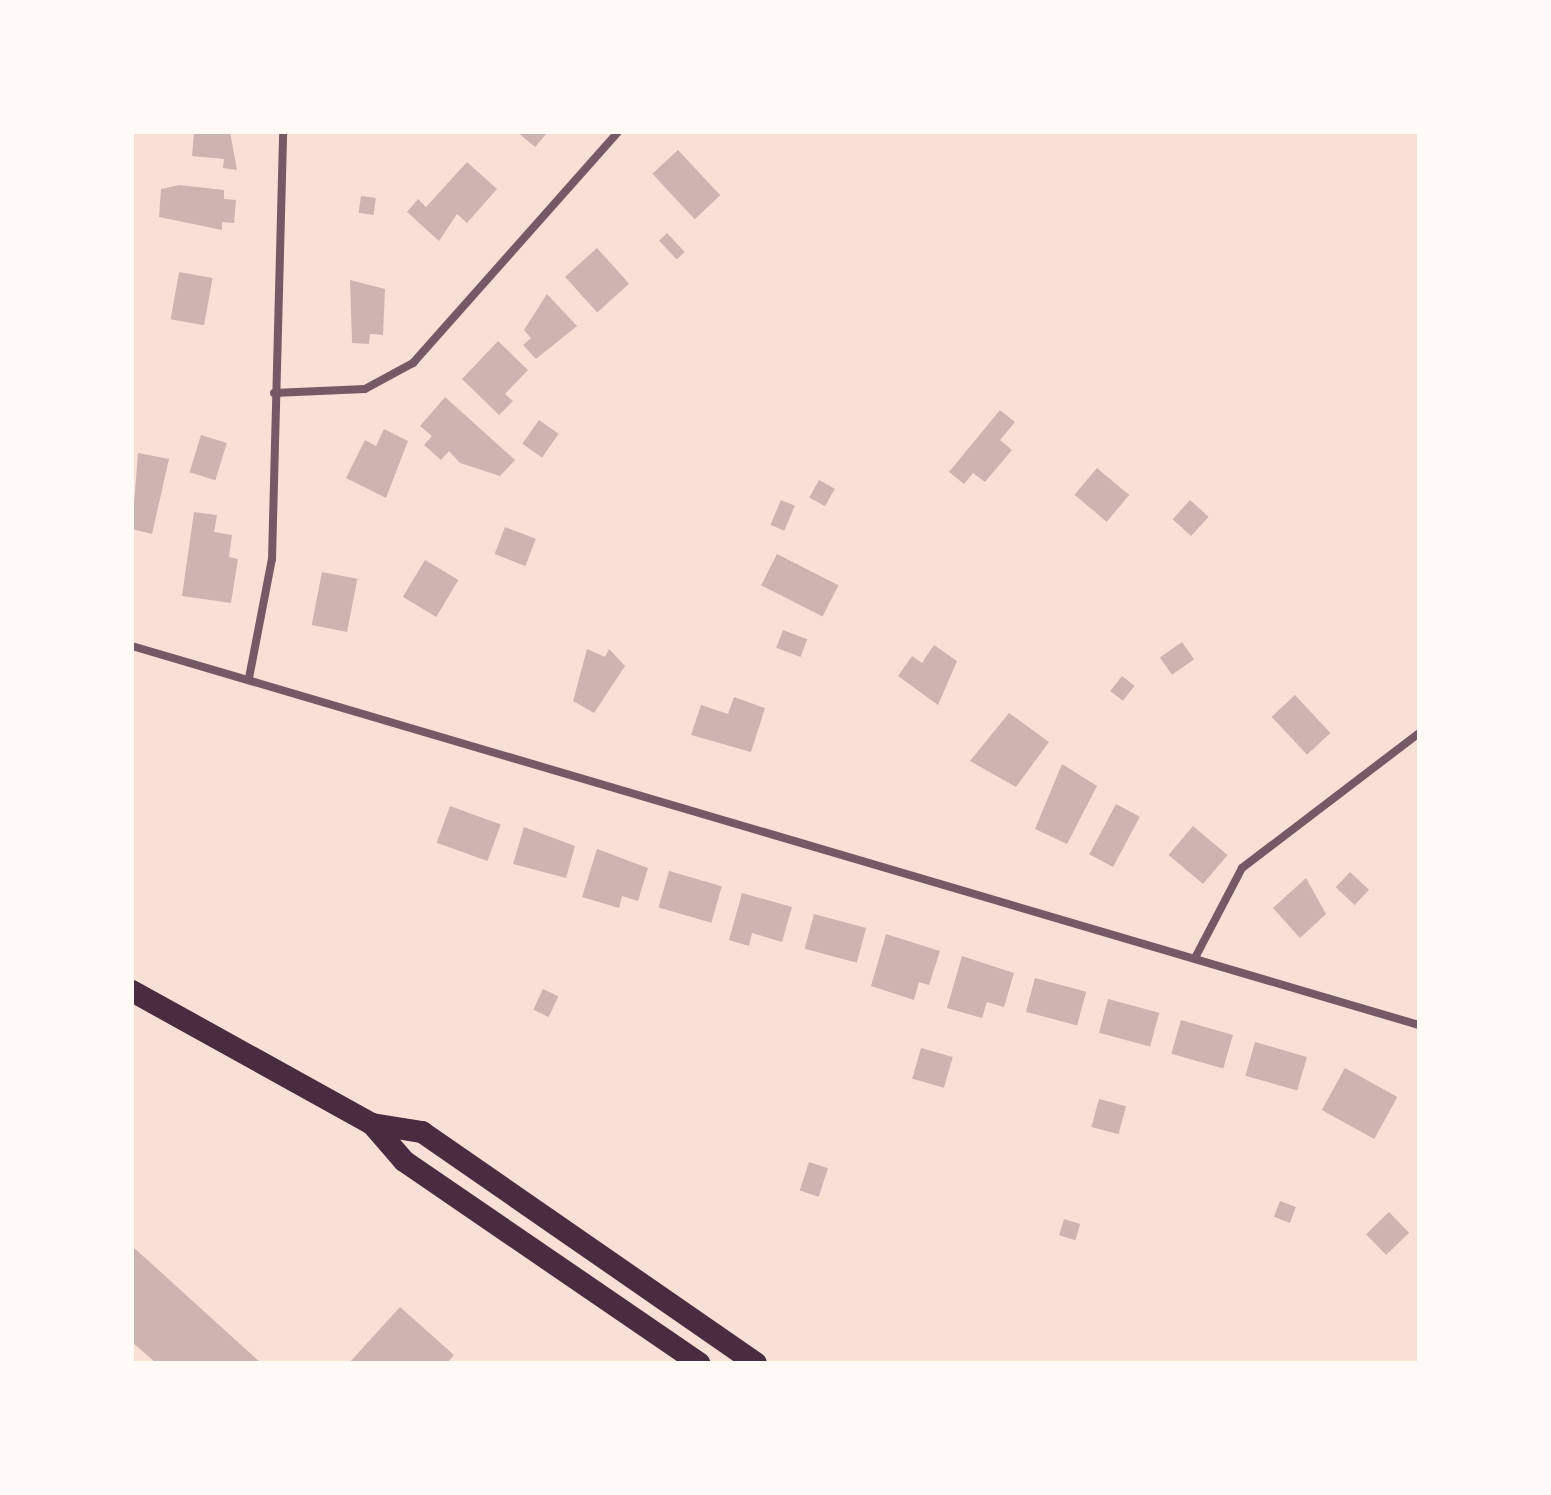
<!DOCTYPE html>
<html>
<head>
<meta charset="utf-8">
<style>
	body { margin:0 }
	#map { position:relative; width:1551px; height:1495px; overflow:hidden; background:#f7e1d7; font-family:Barlow,sans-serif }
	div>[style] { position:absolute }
	.building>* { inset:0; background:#ccb4b1; transform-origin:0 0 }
	.minor>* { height:8px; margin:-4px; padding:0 4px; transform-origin:4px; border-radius:4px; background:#755966 }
	.trunk>* { height:22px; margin:-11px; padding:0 11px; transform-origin:11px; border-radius:11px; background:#4a2c40 }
	span { translate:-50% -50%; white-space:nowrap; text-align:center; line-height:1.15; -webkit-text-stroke:6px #fffaf5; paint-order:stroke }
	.frame { position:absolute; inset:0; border:134px solid #fffaf5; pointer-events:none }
</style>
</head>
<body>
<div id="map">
	<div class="building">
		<i style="clip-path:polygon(194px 132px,230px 132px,237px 170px,223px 168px,224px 159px,192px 156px)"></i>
		<i style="clip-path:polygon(517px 132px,548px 132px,535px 147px)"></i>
		<i style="left:678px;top:150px;width:62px;height:35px;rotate:47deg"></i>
		<i style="clip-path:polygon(467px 162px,497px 189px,467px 223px,457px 214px,439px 241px,407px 212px,418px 199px,426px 207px)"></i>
		<i style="clip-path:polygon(179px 185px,224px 190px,224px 199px,236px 200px,234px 223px,222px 222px,222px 230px,159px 217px,161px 189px)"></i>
		<i style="left:361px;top:196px;width:15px;height:17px;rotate:8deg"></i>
		<i style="left:667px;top:233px;width:26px;height:11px;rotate:47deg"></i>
		<i style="left:597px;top:248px;width:48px;height:43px;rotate:48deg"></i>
		<i style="left:179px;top:272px;width:34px;height:48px;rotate:10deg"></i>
		<i style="clip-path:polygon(350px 280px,385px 289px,383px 335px,370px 334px,369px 344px,352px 343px)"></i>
		<i style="clip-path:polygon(547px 294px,577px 326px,536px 359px,523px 345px,531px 338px,524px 330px)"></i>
		<i style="clip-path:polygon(498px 341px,528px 370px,505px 394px,513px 401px,499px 415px,462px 379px)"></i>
		<i style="clip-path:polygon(445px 397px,515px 460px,500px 476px,460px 463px,449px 451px,441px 460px,424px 445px,432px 436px,420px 426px)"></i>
		<i style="clip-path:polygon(1000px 410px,1015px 422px,1000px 440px,1012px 450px,985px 482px,973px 473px,964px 484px,949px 472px)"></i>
		<i style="left:539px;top:420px;width:24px;height:29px;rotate:35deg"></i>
		<i style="clip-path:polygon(384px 429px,408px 441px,386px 498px,346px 478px,365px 440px,376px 446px)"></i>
		<i style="left:201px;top:435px;width:27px;height:39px;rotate:17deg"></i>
		<i style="clip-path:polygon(138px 453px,169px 459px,152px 534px,132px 529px)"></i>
		<i style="left:1097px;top:468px;width:42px;height:35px;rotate:40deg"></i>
		<i style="left:819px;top:480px;width:18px;height:20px;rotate:29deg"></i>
		<i style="left:781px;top:500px;width:15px;height:27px;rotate:23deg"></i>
		<i style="left:1190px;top:500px;width:25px;height:26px;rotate:42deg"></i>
		<i style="clip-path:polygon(194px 512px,217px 515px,214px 532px,232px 535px,229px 557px,238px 559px,231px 603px,182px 596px)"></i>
		<i style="left:505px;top:527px;width:33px;height:29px;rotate:21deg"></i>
		<i style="left:777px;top:554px;width:69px;height:35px;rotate:27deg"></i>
		<i style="left:425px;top:560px;width:39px;height:43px;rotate:31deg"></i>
		<i style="left:322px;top:572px;width:36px;height:54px;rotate:11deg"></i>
		<i style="left:783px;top:630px;width:26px;height:19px;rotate:21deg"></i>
		<i style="left:1182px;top:642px;width:21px;height:27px;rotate:55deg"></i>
		<i style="clip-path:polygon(934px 645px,957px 661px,938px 705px,898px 676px,912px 656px,922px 663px)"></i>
		<i style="clip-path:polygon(587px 649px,605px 657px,609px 649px,625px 666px,594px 713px,573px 701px)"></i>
		<i style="left:1122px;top:676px;width:16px;height:19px;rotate:38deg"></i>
		<i style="left:1295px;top:695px;width:52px;height:32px;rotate:47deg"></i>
		<i style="clip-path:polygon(734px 697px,765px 708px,751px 752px,691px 735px,701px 705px,728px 714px)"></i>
		<i style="clip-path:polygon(1009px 713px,1049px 742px,1016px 787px,970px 761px)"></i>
		<i style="clip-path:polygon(1062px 764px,1097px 786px,1067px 844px,1035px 829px)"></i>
		<i style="left:1116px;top:804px;width:27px;height:57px;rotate:28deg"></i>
		<i style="left:450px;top:806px;width:54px;height:39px;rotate:20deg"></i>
		<i style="left:1193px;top:826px;width:45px;height:38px;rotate:40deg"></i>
		<i style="clip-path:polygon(524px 827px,575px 846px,566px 878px,513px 864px)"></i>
		<i style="clip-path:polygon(597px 849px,648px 868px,638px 901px,622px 896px,619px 908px,582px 897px)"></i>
		<i style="left:669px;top:871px;width:55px;height:38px;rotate:16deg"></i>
		<i style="left:1350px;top:872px;width:26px;height:21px;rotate:43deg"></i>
		<i style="clip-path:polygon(1306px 878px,1326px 914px,1300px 938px,1273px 908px)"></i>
		<i style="clip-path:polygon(742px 893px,792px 907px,782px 942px,752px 933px,749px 946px,729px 940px)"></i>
		<i style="left:814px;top:914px;width:54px;height:36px;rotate:15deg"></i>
		<i style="clip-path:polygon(886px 934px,940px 951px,929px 985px,919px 982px,914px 1000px,871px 986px)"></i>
		<i style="clip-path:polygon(962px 956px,1014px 973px,1004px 1007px,987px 1002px,982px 1018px,947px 1008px)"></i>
		<i style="left:1035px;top:978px;width:53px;height:35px;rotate:15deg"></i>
		<i style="left:543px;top:989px;width:17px;height:23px;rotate:25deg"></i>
		<i style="left:1108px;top:999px;width:53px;height:35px;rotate:15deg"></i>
		<i style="left:1181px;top:1020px;width:54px;height:35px;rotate:16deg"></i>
		<i style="left:1255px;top:1042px;width:54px;height:35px;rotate:16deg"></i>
		<i style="left:921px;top:1048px;width:33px;height:32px;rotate:16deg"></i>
		<i style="left:1345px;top:1068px;width:60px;height:48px;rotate:29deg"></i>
		<i style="left:1099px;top:1099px;width:28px;height:29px;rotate:15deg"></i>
		<i style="left:809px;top:1162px;width:20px;height:30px;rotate:18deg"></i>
		<i style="left:1280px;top:1201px;width:17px;height:17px;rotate:21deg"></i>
		<i style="left:1389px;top:1212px;width:29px;height:32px;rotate:46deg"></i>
		<i style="left:1064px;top:1219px;width:17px;height:17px;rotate:17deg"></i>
		<i style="clip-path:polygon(132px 1246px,261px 1363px,156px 1363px,132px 1342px)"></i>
		<i style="clip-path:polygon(400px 1307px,454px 1355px,447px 1363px,349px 1363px)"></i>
	</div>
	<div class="minor">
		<i style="left:274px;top:393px;width:91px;rotate:-2.5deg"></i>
		<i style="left:365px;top:389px;width:55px;rotate:-28.4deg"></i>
		<i style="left:413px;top:363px;width:309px;rotate:-48.4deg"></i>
		<i style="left:132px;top:646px;width:1342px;rotate:16.41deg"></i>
		<i style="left:249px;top:678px;width:121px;rotate:-79.1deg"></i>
		<i style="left:272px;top:559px;width:427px;rotate:-88.5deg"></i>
		<i style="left:1196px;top:956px;width:99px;rotate:-62.4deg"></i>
		<i style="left:1242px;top:868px;width:223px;rotate:-37.3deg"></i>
	</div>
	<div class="trunk">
		<i style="left:132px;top:991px;width:274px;rotate:29deg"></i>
		<i style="left:372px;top:1124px;width:51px;rotate:9.1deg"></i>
		<i style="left:422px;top:1132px;width:406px;rotate:34.7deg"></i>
		<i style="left:372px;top:1124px;width:49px;rotate:49.1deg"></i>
		<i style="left:404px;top:1161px;width:358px;rotate:34.4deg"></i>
	</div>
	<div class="frame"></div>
</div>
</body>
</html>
